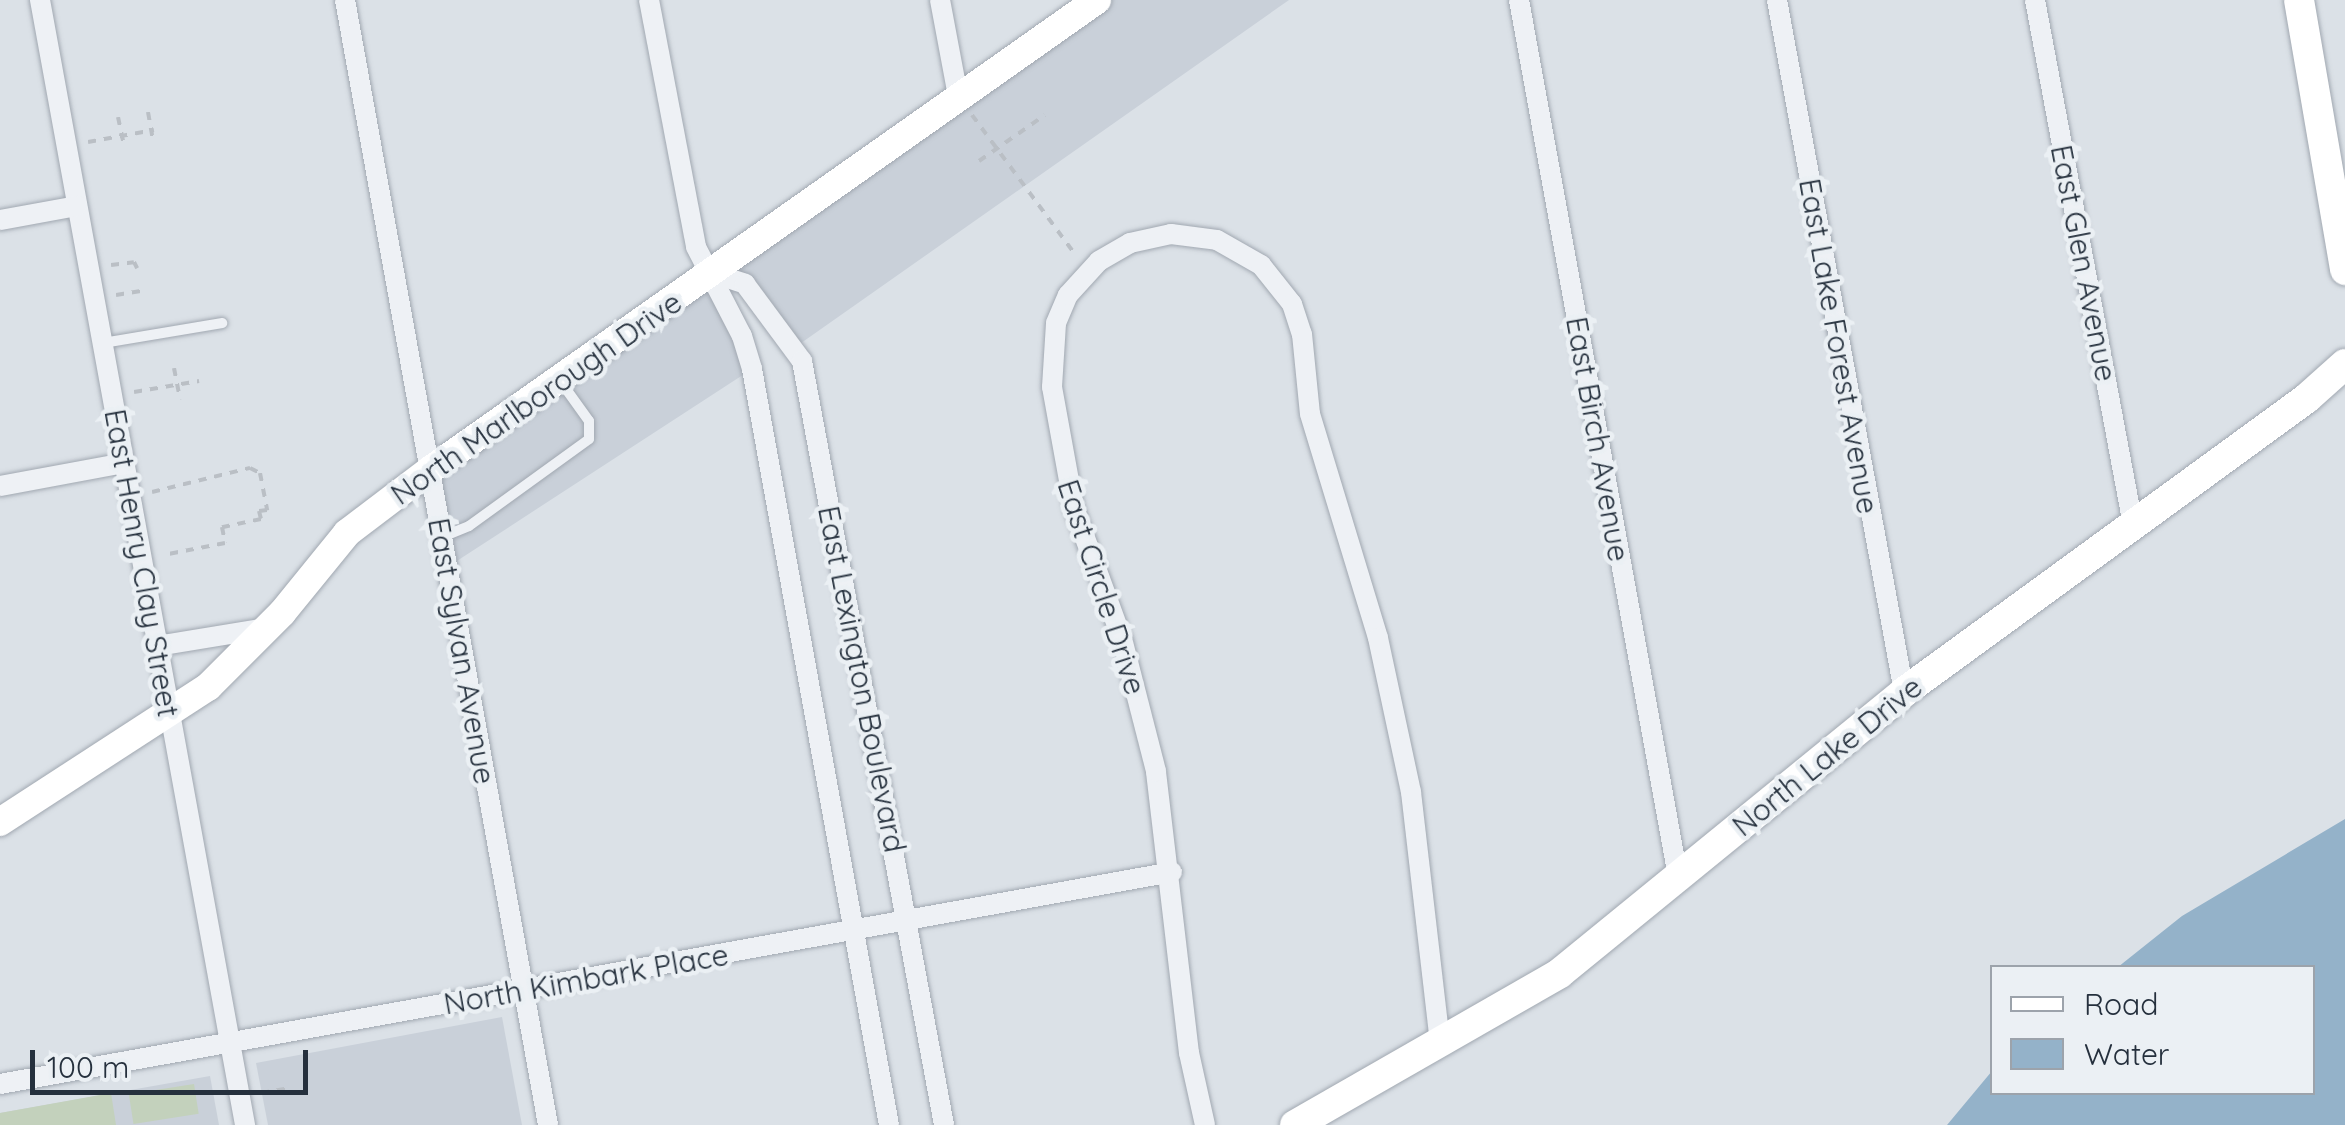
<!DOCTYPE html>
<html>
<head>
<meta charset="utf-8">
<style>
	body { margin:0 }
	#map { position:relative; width:2345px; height:1125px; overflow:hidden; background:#dbe1e7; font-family:Quicksand,sans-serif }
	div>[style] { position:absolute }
	.built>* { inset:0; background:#c9d0d9 }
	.green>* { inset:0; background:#c3d1bc; transform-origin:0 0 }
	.water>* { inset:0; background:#94b2c9 }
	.path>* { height:4px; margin-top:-2px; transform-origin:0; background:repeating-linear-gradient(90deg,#babfc5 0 8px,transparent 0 16px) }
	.roads { filter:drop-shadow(0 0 2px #a1a8b1) drop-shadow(0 0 2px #a1a8b1) }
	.lane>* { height:10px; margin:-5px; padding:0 5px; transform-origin:5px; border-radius:5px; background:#eef1f5 }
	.street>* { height:20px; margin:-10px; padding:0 10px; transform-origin:10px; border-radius:10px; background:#eef1f5 }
	.secondary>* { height:28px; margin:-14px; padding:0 14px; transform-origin:14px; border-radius:14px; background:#fff }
	.primary>* { height:30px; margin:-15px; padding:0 15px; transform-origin:15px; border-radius:15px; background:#fff }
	span { translate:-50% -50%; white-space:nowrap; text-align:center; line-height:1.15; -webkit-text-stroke:9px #ebf0f4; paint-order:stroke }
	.street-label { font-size:30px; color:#25303d }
	.legend { position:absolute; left:1990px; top:965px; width:325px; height:130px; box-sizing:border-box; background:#ebf0f4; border:2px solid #9ca3ab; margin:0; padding:12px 18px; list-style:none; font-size:30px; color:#25303d }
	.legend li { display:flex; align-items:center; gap:20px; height:50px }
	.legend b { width:50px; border:2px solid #9ca3ab }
	.scale { position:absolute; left:30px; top:1050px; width:278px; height:45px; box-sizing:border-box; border:5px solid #25303d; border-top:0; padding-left:12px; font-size:30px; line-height:35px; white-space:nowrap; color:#25303d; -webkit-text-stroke:8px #ebf0f4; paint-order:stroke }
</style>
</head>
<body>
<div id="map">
	<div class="built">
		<i style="clip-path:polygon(1097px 0,1289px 0,794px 348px,745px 284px,713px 274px,752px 369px,446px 568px,430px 470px)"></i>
		<i style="clip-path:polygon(502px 1017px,522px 1125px,268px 1125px,256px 1063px)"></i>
		<i style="clip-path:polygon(210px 1076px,219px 1125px,0 1125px,0 1113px)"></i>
	</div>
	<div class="green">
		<i style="left:194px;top:1084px;width:30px;height:66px;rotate:81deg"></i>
		<i style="clip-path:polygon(111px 1093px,116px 1125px,0 1125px,0 1113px)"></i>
	</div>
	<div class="water">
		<i style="clip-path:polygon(2345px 819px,2345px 1125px,1947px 1125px,1992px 1071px,1992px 1092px,2312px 1092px,2312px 968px,2118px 967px,2182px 916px)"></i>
	</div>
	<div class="path">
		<i style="left:148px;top:112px;width:29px;rotate:80deg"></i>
		<i style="left:972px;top:115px;width:172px;rotate:53.5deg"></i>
		<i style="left:118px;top:117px;width:30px;rotate:78deg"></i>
		<i style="left:88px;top:142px;width:67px;rotate:-10.3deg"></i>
		<i style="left:979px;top:161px;width:80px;rotate:-34.9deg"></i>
		<i style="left:111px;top:265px;width:23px;rotate:-7deg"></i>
		<i style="left:134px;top:262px;width:7px;rotate:63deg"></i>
		<i style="left:116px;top:295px;width:25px;rotate:-9deg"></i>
		<i style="left:174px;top:368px;width:32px;rotate:79deg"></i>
		<i style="left:134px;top:392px;width:66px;rotate:-9.6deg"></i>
		<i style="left:152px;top:492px;width:101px;rotate:-13.8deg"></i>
		<i style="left:250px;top:468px;width:11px;rotate:27deg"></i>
		<i style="left:260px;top:473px;width:38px;rotate:79deg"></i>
		<i style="left:267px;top:510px;width:8px;rotate:173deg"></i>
		<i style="left:259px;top:511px;width:8px;rotate:76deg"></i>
		<i style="left:261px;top:519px;width:40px;rotate:168deg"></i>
		<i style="left:222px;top:527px;width:16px;rotate:79deg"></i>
		<i style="left:225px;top:543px;width:63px;rotate:169deg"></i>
		<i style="left:261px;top:1093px;width:28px;rotate:-10deg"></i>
	</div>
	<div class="roads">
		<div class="lane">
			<i style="left:103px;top:343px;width:121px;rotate:-9.5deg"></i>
			<i style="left:442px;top:537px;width:29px;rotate:-22deg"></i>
			<i style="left:469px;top:526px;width:148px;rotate:-35.9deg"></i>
			<i style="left:589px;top:439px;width:18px;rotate:-90deg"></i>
			<i style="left:589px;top:421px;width:48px;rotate:-125.7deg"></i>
		</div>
		<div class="street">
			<i style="left:40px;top:0;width:1144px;rotate:79.67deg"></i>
			<i style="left:345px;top:0;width:1143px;rotate:79.77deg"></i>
			<i style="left:649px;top:0;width:251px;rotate:79.2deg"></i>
			<i style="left:696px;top:247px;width:100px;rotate:62.7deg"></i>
			<i style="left:742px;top:336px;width:34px;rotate:73deg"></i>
			<i style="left:752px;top:369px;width:768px;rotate:79.73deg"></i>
			<i style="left:940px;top:0;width:98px;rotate:79.4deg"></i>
			<i style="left:1519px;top:0;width:891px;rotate:79.72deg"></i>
			<i style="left:1777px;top:0;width:704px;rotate:79.6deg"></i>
			<i style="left:2035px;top:0;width:534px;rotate:79.43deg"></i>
			<i style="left:0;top:220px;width:78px;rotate:-10.3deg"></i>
			<i style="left:712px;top:273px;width:35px;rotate:18deg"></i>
			<i style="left:745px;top:284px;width:96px;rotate:53.5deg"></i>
			<i style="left:802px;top:361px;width:777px;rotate:79.47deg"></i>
			<i style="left:0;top:486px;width:126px;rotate:-10.5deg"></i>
			<i style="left:157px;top:646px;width:111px;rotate:-9.3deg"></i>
			<i style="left:0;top:1084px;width:1191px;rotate:-10.25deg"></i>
			<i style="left:1205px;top:1125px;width:74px;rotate:-102.5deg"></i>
			<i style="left:1189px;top:1053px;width:284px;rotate:-96.7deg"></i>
			<i style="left:1156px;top:771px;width:136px;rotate:-104.4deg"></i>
			<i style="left:1122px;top:639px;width:140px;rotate:-110.1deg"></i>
			<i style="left:1074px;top:508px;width:123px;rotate:-100.3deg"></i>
			<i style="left:1052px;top:387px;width:64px;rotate:-86.4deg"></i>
			<i style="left:1056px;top:323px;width:30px;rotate:-67deg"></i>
			<i style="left:1068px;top:295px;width:46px;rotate:-47.6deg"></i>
			<i style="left:1099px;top:261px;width:36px;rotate:-30deg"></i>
			<i style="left:1130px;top:243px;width:42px;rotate:-12.4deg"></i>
			<i style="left:1171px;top:234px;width:46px;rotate:7.4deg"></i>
			<i style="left:1217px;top:240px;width:51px;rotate:29.6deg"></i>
			<i style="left:1261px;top:265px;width:50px;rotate:51.5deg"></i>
			<i style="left:1292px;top:304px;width:32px;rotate:72deg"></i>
			<i style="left:1302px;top:334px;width:80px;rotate:84.3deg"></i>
			<i style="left:1310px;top:414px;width:234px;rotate:73.1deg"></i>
			<i style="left:1378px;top:638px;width:157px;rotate:77.9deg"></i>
			<i style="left:1411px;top:792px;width:253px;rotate:83.4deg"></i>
		</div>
		<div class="secondary">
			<i style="left:0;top:822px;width:248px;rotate:-33deg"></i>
			<i style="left:208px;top:687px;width:105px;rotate:-45deg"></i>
			<i style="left:282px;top:613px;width:103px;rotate:-50.9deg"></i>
			<i style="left:347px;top:533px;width:104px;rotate:-37.2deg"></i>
			<i style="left:430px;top:470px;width:816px;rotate:-35.17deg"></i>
		</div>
		<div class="primary">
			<i style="left:2299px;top:0;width:274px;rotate:80.3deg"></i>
			<i style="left:1295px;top:1125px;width:305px;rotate:-29.8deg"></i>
			<i style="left:1560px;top:973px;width:444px;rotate:-39.2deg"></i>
			<i style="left:1904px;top:692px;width:499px;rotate:-36.1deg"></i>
			<i style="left:2307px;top:398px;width:51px;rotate:-41.8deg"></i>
		</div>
	</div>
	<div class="street-label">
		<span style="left:2084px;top:263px;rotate:79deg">East Glen Avenue</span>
		<span style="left:1839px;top:346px;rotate:80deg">East Lake Forest Avenue</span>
		<span style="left:536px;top:398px;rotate:-35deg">North Marlborough Drive</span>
		<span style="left:1598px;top:439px;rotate:80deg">East Birch Avenue</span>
		<span style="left:142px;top:563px;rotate:80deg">East Henry Clay Street</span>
		<span style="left:1102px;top:587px;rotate:72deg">East Circle Drive</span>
		<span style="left:462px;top:651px;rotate:80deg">East Sylvan Avenue</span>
		<span style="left:862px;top:679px;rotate:79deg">East Lexington Boulevard</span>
		<span style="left:1827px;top:756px;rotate:-39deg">North Lake Drive</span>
		<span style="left:586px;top:979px;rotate:-10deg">North Kimbark Place</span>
	</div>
	<ul class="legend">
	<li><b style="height:12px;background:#fff"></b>Road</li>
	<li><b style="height:28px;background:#94b2c9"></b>Water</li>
	</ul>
	<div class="scale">100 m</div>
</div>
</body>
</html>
